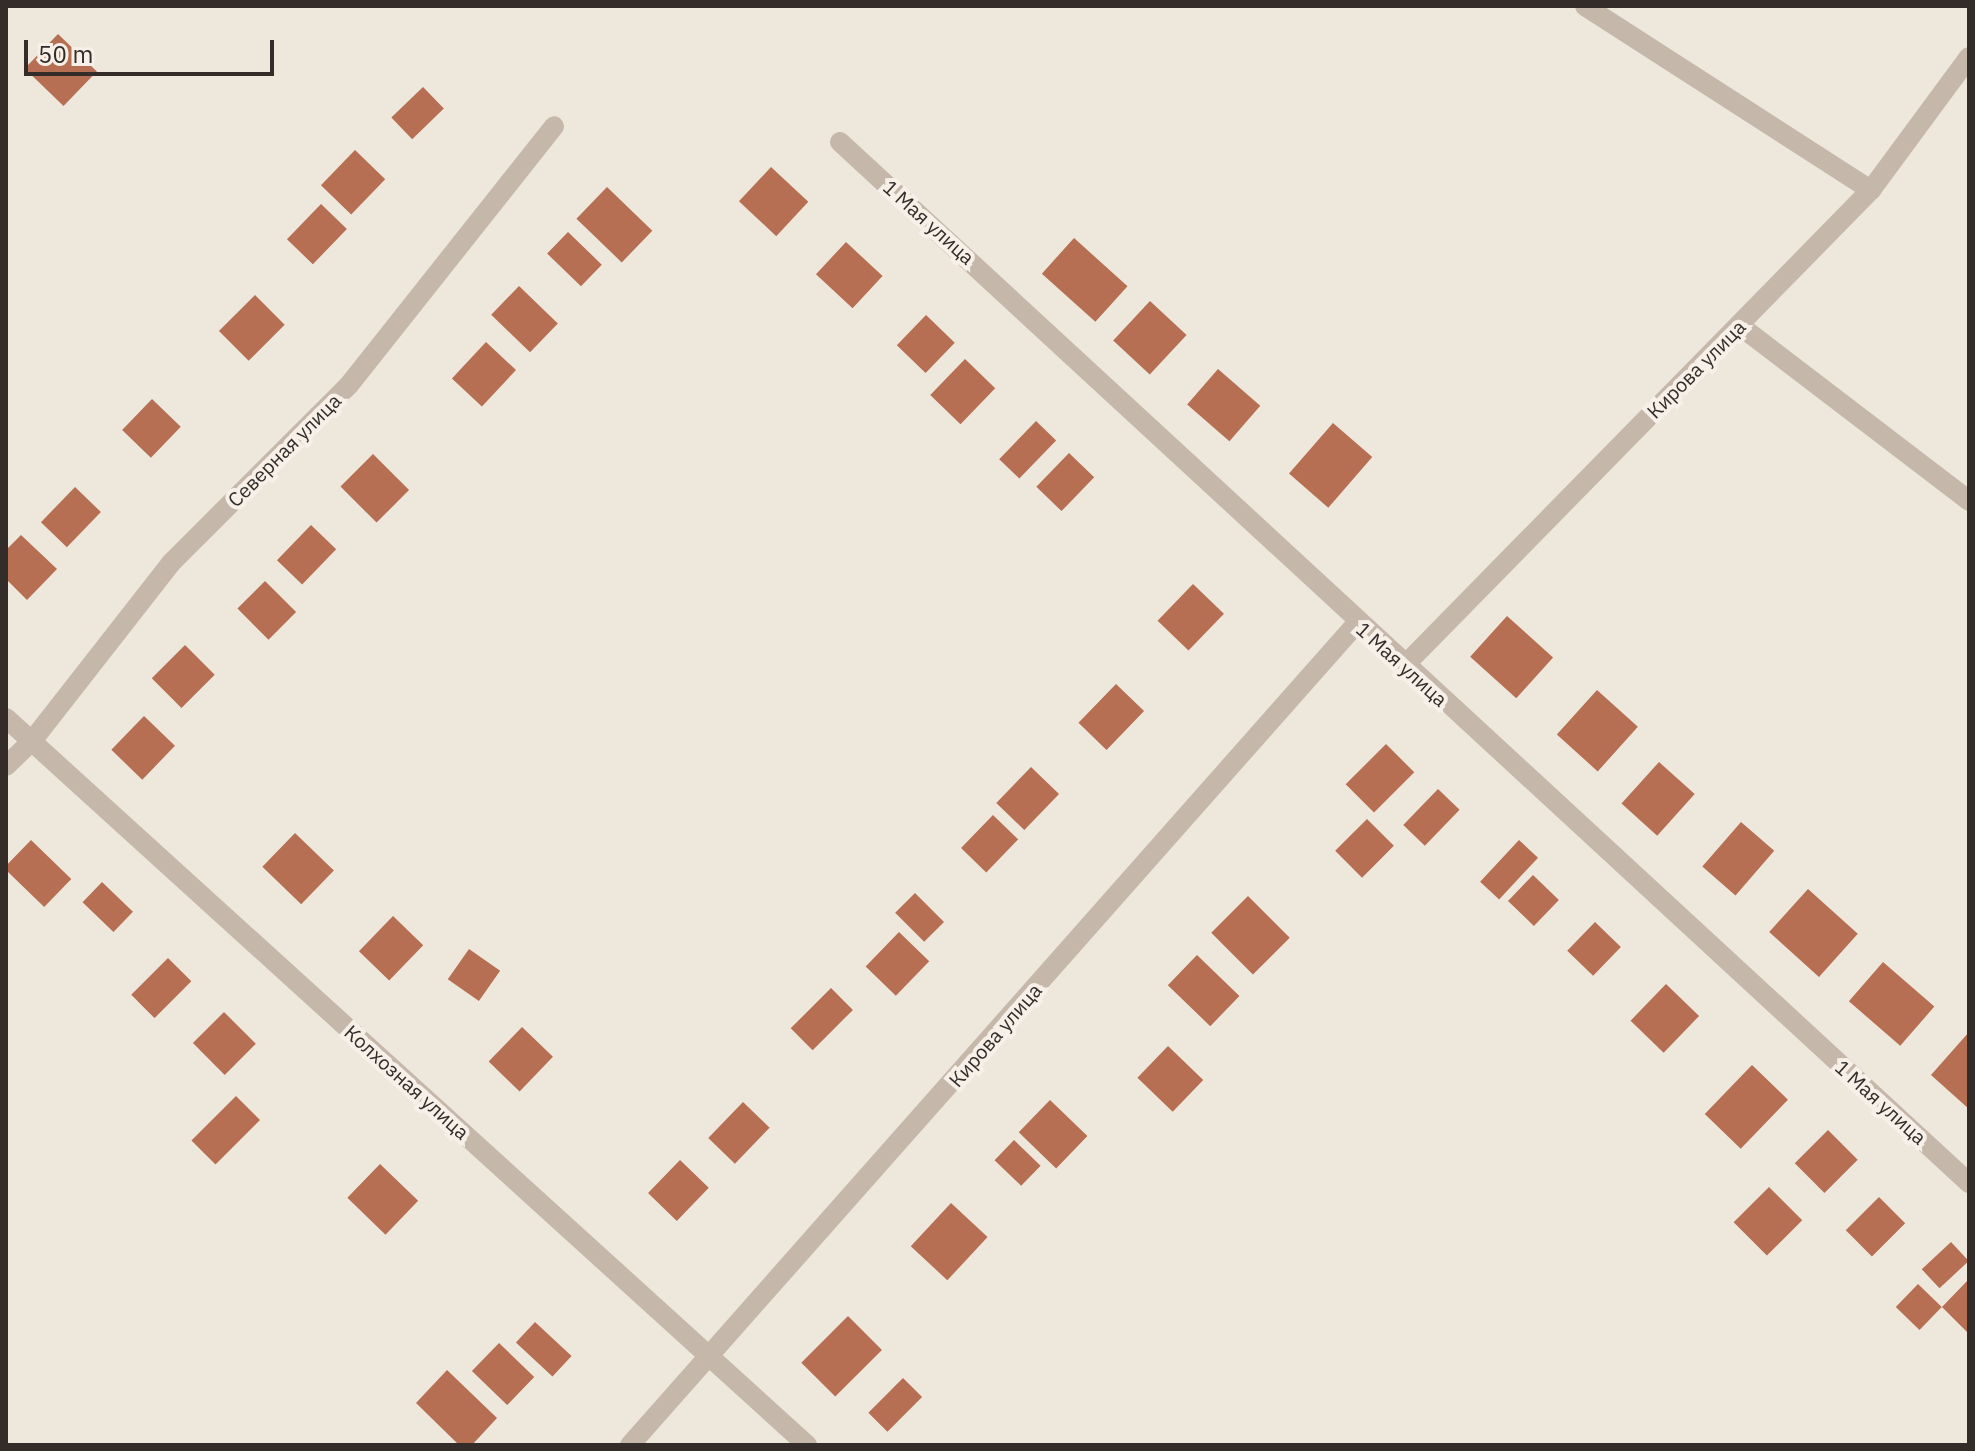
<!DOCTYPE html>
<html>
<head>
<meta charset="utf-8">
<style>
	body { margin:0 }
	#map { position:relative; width:1975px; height:1451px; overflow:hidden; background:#eee7dc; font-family:"IBM Plex Sans",sans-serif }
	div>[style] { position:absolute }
	.building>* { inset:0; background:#b66f52; transform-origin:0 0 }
	.minor>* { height:20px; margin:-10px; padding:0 10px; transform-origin:10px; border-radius:10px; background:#c5b7a9 }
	span { translate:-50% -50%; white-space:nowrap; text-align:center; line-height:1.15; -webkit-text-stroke:8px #f7f0e8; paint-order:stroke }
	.street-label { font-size:20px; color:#332c28 }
	.frame { position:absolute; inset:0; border:8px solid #332c28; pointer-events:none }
	.scale { position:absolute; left:24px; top:40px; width:250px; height:36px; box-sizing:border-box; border:4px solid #332c28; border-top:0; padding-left:10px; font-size:24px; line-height:28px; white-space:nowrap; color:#332c28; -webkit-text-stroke:6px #f7f0e8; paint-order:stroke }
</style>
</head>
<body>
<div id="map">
	<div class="building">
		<i style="left:58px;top:34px;width:54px;height:48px;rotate:44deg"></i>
		<i style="left:423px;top:87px;width:30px;height:44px;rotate:46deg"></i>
		<i style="left:355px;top:150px;width:42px;height:49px;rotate:44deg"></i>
		<i style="left:771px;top:167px;width:51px;height:47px;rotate:43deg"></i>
		<i style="left:607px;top:187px;width:63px;height:44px;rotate:44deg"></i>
		<i style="left:321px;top:204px;width:36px;height:49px;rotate:44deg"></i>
		<i style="left:568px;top:232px;width:47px;height:30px;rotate:44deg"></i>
		<i style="left:1074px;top:238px;width:72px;height:48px;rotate:42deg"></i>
		<i style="left:846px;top:242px;width:50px;height:44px;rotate:43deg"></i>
		<i style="left:519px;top:286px;width:54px;height:40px;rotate:44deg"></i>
		<i style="left:255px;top:295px;width:42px;height:51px;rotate:45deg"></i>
		<i style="left:1150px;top:301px;width:50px;height:54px;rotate:43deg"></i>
		<i style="left:926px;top:315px;width:40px;height:42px;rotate:44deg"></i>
		<i style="left:486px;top:342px;width:41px;height:50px;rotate:43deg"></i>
		<i style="left:965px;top:359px;width:42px;height:50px;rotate:44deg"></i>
		<i style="left:1218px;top:369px;width:56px;height:47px;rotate:41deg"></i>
		<i style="left:152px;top:399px;width:40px;height:43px;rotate:44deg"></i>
		<i style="left:1036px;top:421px;width:28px;height:53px;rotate:44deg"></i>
		<i style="left:1333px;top:423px;width:52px;height:67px;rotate:41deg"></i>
		<i style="left:1069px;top:453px;width:35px;height:47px;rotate:44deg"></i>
		<i style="left:373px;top:454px;width:51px;height:46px;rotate:45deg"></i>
		<i style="left:75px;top:487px;width:36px;height:49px;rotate:44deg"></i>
		<i style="left:311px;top:525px;width:35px;height:49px;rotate:44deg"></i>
		<i style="clip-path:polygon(21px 535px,57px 569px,27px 600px,6px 579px,6px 550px)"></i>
		<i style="left:265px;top:581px;width:44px;height:39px;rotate:45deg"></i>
		<i style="left:1193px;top:584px;width:43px;height:51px;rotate:44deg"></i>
		<i style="left:1507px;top:616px;width:62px;height:55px;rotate:42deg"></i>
		<i style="left:185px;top:645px;width:42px;height:47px;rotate:45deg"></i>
		<i style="left:1116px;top:684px;width:39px;height:54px;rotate:44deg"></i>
		<i style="left:1597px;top:690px;width:55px;height:60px;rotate:42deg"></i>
		<i style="left:144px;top:716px;width:43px;height:47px;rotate:44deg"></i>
		<i style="left:1386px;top:744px;width:40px;height:57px;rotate:45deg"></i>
		<i style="left:1659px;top:762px;width:48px;height:56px;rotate:42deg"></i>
		<i style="left:1031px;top:767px;width:39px;height:50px;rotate:44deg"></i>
		<i style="left:1438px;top:789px;width:30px;height:50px;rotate:44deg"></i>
		<i style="left:993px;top:815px;width:35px;height:46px;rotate:44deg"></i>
		<i style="left:1367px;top:819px;width:38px;height:45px;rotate:45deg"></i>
		<i style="left:1741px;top:822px;width:44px;height:59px;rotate:41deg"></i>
		<i style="left:295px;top:833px;width:54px;height:47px;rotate:44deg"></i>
		<i style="left:31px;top:840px;width:56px;height:39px;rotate:44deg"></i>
		<i style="left:1519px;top:840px;width:26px;height:57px;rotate:43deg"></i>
		<i style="left:1533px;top:875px;width:36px;height:36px;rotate:44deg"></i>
		<i style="left:102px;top:882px;width:43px;height:28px;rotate:44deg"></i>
		<i style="left:1808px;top:889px;width:67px;height:58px;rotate:42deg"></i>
		<i style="left:915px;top:893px;width:41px;height:28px;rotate:45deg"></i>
		<i style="left:1248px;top:896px;width:59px;height:52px;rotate:45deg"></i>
		<i style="left:393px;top:916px;width:42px;height:49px;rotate:44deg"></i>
		<i style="left:1595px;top:922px;width:36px;height:40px;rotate:44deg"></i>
		<i style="left:899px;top:932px;width:42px;height:48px;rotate:44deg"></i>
		<i style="left:469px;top:949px;width:38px;height:37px;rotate:35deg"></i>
		<i style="left:1197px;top:955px;width:59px;height:42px;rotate:44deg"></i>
		<i style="left:168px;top:958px;width:33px;height:52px;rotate:45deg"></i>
		<i style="left:1883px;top:962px;width:68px;height:52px;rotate:41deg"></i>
		<i style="left:1666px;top:984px;width:46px;height:51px;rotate:44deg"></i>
		<i style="left:831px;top:988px;width:31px;height:57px;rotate:45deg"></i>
		<i style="left:224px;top:1012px;width:45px;height:44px;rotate:45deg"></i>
		<i style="left:522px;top:1027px;width:43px;height:48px;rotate:44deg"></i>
		<i style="clip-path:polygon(1969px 1032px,1969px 1109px,1931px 1075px)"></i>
		<i style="left:1168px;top:1046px;width:49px;height:44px;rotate:44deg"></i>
		<i style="left:1752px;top:1065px;width:50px;height:68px;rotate:44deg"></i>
		<i style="left:236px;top:1096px;width:34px;height:63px;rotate:45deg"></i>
		<i style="left:1050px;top:1100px;width:52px;height:45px;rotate:44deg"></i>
		<i style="left:743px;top:1102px;width:37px;height:50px;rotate:44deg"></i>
		<i style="left:1828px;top:1130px;width:42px;height:47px;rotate:45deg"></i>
		<i style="left:1014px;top:1140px;width:37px;height:28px;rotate:44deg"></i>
		<i style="left:680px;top:1160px;width:40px;height:46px;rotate:44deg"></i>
		<i style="left:380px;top:1164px;width:53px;height:47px;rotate:44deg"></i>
		<i style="left:1769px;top:1187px;width:47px;height:50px;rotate:45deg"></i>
		<i style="left:1879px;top:1197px;width:37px;height:47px;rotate:45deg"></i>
		<i style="left:951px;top:1203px;width:50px;height:59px;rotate:43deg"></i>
		<i style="left:1951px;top:1242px;width:26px;height:40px;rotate:47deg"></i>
		<i style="clip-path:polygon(1969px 1279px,1969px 1334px,1942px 1307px)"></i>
		<i style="left:1918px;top:1284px;width:33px;height:32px;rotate:44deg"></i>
		<i style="left:848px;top:1316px;width:48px;height:66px;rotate:45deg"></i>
		<i style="left:535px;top:1322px;width:50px;height:28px;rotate:43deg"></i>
		<i style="left:499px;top:1343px;width:49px;height:39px;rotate:44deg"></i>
		<i style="clip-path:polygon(447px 1370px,497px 1418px,472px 1445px,459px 1445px,416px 1403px)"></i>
		<i style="left:903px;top:1378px;width:27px;height:49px;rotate:45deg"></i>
	</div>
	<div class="minor">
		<i style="left:1585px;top:6px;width:340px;rotate:32.8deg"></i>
		<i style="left:840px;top:142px;width:1536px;rotate:42.68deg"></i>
		<i style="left:1739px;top:325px;width:290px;rotate:37.4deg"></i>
		<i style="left:1404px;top:666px;width:667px;rotate:-45.55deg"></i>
		<i style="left:1871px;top:190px;width:165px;rotate:-53.6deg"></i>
		<i style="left:6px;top:718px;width:1082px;rotate:42.23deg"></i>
		<i style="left:6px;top:766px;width:36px;rotate:-44deg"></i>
		<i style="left:32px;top:741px;width:227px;rotate:-52deg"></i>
		<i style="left:172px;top:562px;width:250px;rotate:-45deg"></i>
		<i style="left:349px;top:385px;width:330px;rotate:-51.6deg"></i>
		<i style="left:630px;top:1445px;width:1097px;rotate:-48.51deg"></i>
	</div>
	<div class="street-label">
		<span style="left:929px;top:222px;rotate:42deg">1 Мая улица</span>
		<span style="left:1696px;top:369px;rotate:-45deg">Кирова улица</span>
		<span style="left:284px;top:450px;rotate:-45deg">Северная улица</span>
		<span style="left:1402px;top:664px;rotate:42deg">1 Мая улица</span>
		<span style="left:995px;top:1035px;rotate:-49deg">Кирова улица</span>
		<span style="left:407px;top:1082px;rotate:42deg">Колхозная улица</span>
		<span style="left:1881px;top:1102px;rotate:42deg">1 Мая улица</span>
	</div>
	<div class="frame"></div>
	<div class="scale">50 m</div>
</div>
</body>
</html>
